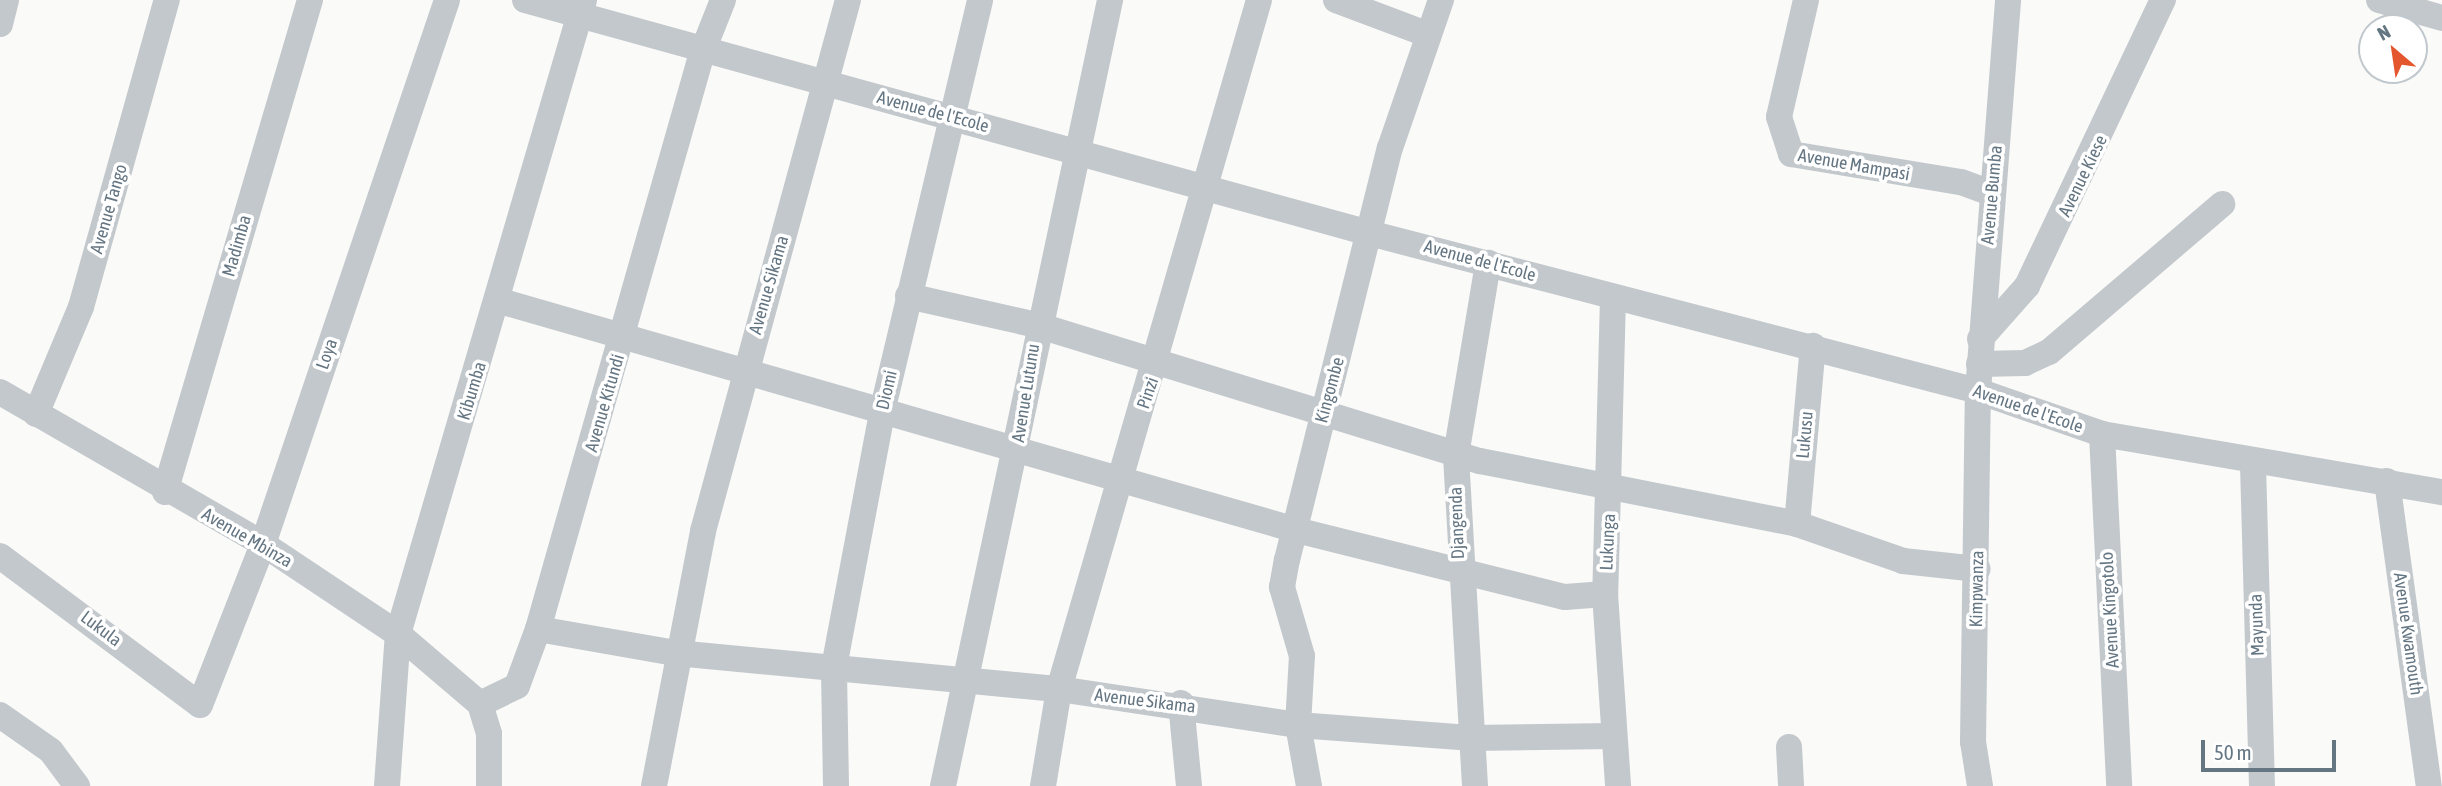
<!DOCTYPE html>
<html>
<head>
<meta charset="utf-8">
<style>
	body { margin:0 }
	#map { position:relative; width:2442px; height:786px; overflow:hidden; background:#fafaf8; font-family:"Asap Condensed",sans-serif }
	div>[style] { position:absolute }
	.minor>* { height:26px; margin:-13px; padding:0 13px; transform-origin:13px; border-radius:13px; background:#c3c8cc }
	span { translate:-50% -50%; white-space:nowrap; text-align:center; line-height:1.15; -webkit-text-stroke:7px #fff; paint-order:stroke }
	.street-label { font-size:18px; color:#657683 }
	.north { position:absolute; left:2358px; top:14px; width:70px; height:70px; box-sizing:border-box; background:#fff; border:2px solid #c1c8cd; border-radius:50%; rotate:331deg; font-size:19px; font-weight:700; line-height:28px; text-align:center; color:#657683 }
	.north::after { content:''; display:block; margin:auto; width:24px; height:32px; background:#e4572e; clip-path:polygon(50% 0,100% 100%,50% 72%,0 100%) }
	.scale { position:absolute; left:2201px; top:740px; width:135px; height:32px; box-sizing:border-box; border:4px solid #657683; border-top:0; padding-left:9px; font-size:21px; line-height:24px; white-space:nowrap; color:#657683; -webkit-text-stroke:5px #fff; paint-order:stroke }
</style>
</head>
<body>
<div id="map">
	<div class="minor">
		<i style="left:525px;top:0;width:880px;rotate:15.43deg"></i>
		<i style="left:1373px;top:234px;width:625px;rotate:14.55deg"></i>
		<i style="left:1978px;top:391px;width:131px;rotate:19.1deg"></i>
		<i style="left:2102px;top:434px;width:345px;rotate:9.7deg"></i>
		<i style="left:1336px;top:0;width:99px;rotate:20.6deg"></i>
		<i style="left:1806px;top:0;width:120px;rotate:103deg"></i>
		<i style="left:1779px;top:117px;width:39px;rotate:72deg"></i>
		<i style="left:1791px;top:154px;width:172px;rotate:9.4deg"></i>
		<i style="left:1961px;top:182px;width:32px;rotate:20deg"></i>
		<i style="left:2379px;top:0;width:66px;rotate:15.9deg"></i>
		<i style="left:0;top:24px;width:25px;rotate:-76deg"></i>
		<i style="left:908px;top:296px;width:132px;rotate:12.7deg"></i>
		<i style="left:1037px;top:325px;width:463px;rotate:17.1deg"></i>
		<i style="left:1480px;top:461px;width:323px;rotate:11.2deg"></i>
		<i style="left:1797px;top:524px;width:112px;rotate:19.2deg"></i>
		<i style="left:1903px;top:561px;width:75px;rotate:6.1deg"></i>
		<i style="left:1613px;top:297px;width:297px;rotate:91.5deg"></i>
		<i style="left:1605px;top:594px;width:192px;rotate:86.1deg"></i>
		<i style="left:500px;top:301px;width:828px;rotate:16.05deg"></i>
		<i style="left:1296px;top:530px;width:277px;rotate:14deg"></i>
		<i style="left:1565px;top:597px;width:40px;rotate:-4.3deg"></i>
		<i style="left:1980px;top:339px;width:71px;rotate:-48.4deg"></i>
		<i style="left:2027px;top:286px;width:317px;rotate:-64.6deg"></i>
		<i style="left:1979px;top:364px;width:46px;rotate:-1.2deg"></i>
		<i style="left:2025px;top:363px;width:26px;rotate:-25deg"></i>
		<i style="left:2049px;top:352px;width:228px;rotate:-40.5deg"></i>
		<i style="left:0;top:392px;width:304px;rotate:30deg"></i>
		<i style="left:263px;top:544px;width:162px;rotate:33.7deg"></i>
		<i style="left:398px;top:634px;width:108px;rotate:40.5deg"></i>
		<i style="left:36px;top:414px;width:116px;rotate:-67.2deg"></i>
		<i style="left:81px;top:307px;width:319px;rotate:-74.4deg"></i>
		<i style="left:2102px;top:434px;width:352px;rotate:87.2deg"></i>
		<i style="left:2253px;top:465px;width:321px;rotate:88.4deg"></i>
		<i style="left:2387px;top:481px;width:308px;rotate:82.2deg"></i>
		<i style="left:165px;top:492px;width:513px;rotate:-73.58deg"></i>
		<i style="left:1797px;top:524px;width:179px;rotate:-84.9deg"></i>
		<i style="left:0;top:556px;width:249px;rotate:36.7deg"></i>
		<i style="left:200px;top:705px;width:173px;rotate:-68.6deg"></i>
		<i style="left:263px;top:544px;width:574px;rotate:-71.31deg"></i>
		<i style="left:538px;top:629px;width:140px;rotate:9.9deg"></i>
		<i style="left:676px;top:653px;width:385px;rotate:5.4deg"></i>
		<i style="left:1059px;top:689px;width:242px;rotate:8.6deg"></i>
		<i style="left:1298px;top:725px;width:172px;rotate:4.3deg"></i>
		<i style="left:1470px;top:738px;width:143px;rotate:-0.8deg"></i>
		<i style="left:1181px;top:703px;width:83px;rotate:84.5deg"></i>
		<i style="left:480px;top:704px;width:41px;rotate:-25.9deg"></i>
		<i style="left:517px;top:686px;width:61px;rotate:-69.8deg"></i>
		<i style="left:538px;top:629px;width:599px;rotate:-74.11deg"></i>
		<i style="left:702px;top:53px;width:57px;rotate:-68.4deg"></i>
		<i style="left:480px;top:704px;width:31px;rotate:73deg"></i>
		<i style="left:489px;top:734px;width:52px;rotate:90deg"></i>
		<i style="left:0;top:715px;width:62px;rotate:35.2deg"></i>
		<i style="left:51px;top:751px;width:44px;rotate:53.4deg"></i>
		<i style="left:1789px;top:747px;width:39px;rotate:87deg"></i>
		<i style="left:387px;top:786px;width:152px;rotate:-85.9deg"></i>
		<i style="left:398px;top:634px;width:661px;rotate:-73.65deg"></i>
		<i style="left:654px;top:786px;width:260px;rotate:-79.1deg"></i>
		<i style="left:703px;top:531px;width:550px;rotate:-74.73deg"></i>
		<i style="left:836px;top:786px;width:119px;rotate:-91deg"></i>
		<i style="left:834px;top:667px;width:259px;rotate:-79.3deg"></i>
		<i style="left:882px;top:412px;width:423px;rotate:-76.6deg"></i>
		<i style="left:943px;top:786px;width:804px;rotate:-78deg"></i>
		<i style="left:1043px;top:786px;width:98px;rotate:-80.6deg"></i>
		<i style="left:1059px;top:689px;width:717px;rotate:-73.81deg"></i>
		<i style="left:1309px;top:786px;width:62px;rotate:-100.2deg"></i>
		<i style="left:1298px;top:725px;width:69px;rotate:-86.7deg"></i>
		<i style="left:1302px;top:656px;width:72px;rotate:-106.2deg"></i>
		<i style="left:1282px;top:587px;width:27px;rotate:-80deg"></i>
		<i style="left:1287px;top:560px;width:425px;rotate:-76deg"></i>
		<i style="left:1390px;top:148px;width:157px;rotate:-71deg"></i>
		<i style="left:1475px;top:786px;width:332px;rotate:-93.3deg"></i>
		<i style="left:1456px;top:455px;width:195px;rotate:-80.5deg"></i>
		<i style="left:1980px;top:786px;width:45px;rotate:-99deg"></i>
		<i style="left:1973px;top:742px;width:351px;rotate:-89.2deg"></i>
		<i style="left:1978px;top:391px;width:392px;rotate:-85.6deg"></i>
	</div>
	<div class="street-label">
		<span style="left:933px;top:112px;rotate:15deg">Avenue de l'Ecole</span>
		<span style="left:1854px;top:165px;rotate:10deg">Avenue Mampasi</span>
		<span style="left:2083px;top:176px;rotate:-64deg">Avenue Kiese</span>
		<span style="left:1992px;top:195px;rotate:-85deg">Avenue Bumba</span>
		<span style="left:109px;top:209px;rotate:-74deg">Avenue Tango</span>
		<span style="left:237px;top:246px;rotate:-74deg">Madimba</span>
		<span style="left:1480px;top:261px;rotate:15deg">Avenue de l'Ecole</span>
		<span style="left:769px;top:285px;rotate:-74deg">Avenue Sikama</span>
		<span style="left:327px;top:354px;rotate:-71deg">Loya</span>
		<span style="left:887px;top:390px;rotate:-77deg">Diomi</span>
		<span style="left:1330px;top:390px;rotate:-75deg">Kingombe</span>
		<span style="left:472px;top:391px;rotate:-73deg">Kibumba</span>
		<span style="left:1026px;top:393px;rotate:-81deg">Avenue Lutunu</span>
		<span style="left:1148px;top:393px;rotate:-71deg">Pinzi</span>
		<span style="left:605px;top:403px;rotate:-74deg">Avenue Kitundi</span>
		<span style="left:2028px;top:409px;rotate:19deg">Avenue de l'Ecole</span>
		<span style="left:1805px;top:435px;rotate:-85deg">Lukusu</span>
		<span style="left:1457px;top:523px;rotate:-92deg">Djangenda</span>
		<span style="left:247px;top:538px;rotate:30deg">Avenue Mbinza</span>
		<span style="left:1608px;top:542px;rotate:-87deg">Lukunga</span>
		<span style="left:1977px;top:589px;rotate:-89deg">Kimpwanza</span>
		<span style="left:2110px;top:610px;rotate:-93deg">Avenue Kingotolo</span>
		<span style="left:2257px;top:625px;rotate:-92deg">Mayunda</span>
		<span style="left:101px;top:629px;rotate:37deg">Lukula</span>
		<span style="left:2408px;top:634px;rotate:82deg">Avenue Kwamouth</span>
		<span style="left:1145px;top:701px;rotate:7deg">Avenue Sikama</span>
	</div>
	<div class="north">N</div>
	<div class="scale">50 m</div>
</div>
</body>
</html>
